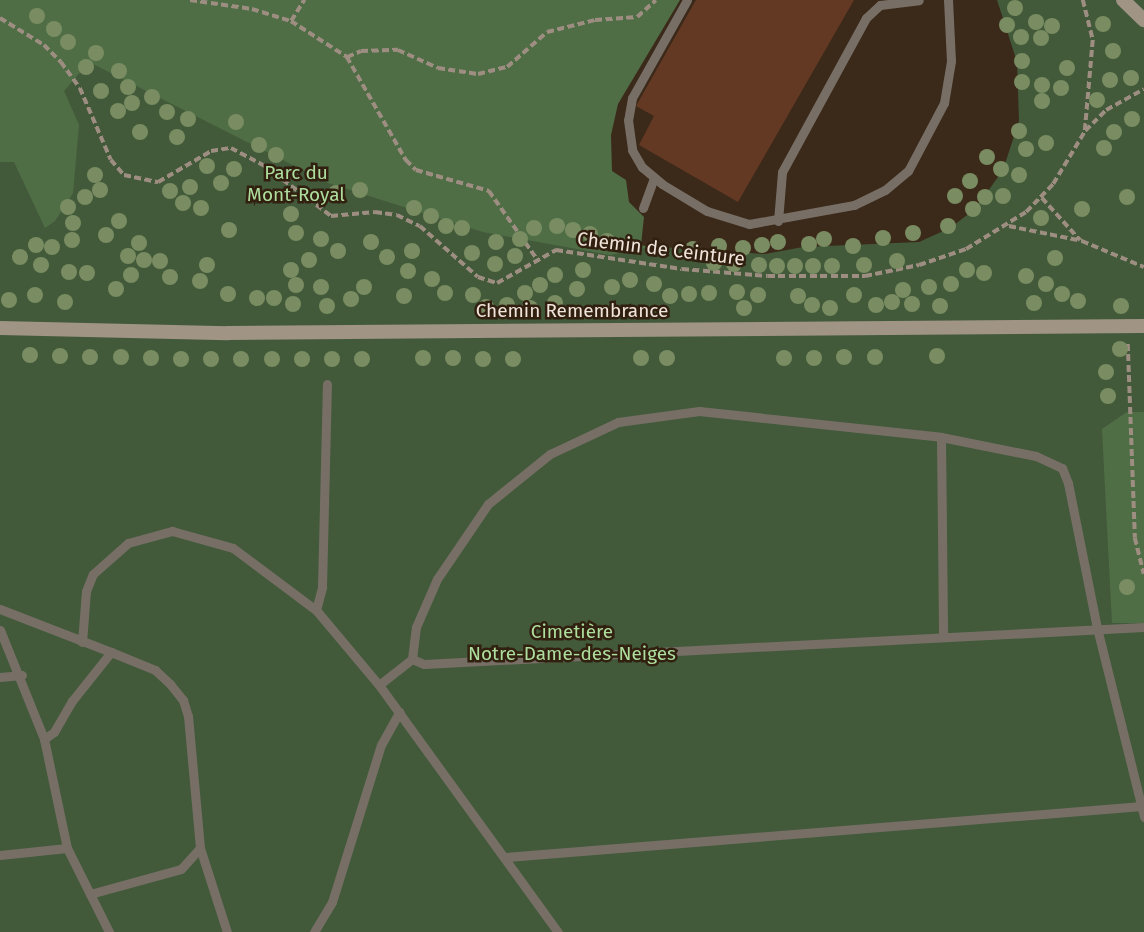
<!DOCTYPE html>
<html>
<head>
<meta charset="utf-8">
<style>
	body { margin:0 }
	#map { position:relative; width:1144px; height:932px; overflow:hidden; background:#3b2919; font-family:"Fira Sans",sans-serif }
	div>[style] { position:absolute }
	.green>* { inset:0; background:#425a3a }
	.forest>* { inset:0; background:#506e46 }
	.building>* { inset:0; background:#643924 }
	.path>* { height:3.5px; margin-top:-1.75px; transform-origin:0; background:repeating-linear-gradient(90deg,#9d8e81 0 7px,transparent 0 10.5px) }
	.lane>* { height:9px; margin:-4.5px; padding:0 4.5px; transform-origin:4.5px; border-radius:4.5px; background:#776f66 }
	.secondary>* { height:14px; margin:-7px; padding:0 7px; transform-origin:7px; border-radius:7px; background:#a09485 }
	.trees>* { width:16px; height:16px; margin:-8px; border-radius:50%; background:#7a8d62 }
	span { translate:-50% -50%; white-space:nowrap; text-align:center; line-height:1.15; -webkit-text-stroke:5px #312010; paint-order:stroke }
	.park-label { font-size:19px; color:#aede9e }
	.street-label { font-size:19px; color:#f1e5db }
</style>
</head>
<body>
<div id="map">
	<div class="green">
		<i style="clip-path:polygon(0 0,588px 242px,765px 254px,803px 247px,919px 242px,950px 228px,975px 209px,1003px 170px,1019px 121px,1017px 62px,997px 0,1144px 0,1144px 932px,0 932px)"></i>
	</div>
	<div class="forest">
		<i style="clip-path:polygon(0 0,680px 0,618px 104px,611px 135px,612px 171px,626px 180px,629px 202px,644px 217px,641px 245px,650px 247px,610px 255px,483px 232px,328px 183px,89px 62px,64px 91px,79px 125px,73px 193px,55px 221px,45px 228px,14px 162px,0 162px)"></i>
		<i style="clip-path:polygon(1127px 412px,1144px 412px,1144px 623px,1112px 623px,1102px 429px)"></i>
	</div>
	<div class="building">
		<i style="clip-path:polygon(696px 0,854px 0,738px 202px,639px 145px,654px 116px,636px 106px)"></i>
	</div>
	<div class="path">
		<i style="left:190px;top:0;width:63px;rotate:8.3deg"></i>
		<i style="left:252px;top:9px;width:41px;rotate:17.1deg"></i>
		<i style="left:291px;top:21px;width:67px;rotate:32.7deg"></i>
		<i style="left:347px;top:57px;width:15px;rotate:-23deg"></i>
		<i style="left:361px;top:51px;width:37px;rotate:-2deg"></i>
		<i style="left:398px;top:50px;width:44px;rotate:24.2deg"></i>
		<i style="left:438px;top:68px;width:40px;rotate:8.5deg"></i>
		<i style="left:478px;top:74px;width:30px;rotate:-14deg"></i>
		<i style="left:507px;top:67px;width:53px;rotate:-41.2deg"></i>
		<i style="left:547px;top:32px;width:49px;rotate:-14deg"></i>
		<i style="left:595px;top:20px;width:42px;rotate:-4.1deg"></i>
		<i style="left:637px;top:17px;width:25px;rotate:-42deg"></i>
		<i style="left:1083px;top:0;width:41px;rotate:76deg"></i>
		<i style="left:1093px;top:40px;width:91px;rotate:95deg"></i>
		<i style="left:0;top:18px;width:52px;rotate:31.5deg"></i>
		<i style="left:44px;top:45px;width:24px;rotate:45deg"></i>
		<i style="left:61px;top:62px;width:32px;rotate:54deg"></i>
		<i style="left:80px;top:88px;width:78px;rotate:66.7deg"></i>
		<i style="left:111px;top:160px;width:20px;rotate:49deg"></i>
		<i style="left:124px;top:175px;width:35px;rotate:12deg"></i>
		<i style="left:158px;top:182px;width:61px;rotate:-30.3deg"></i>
		<i style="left:211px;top:151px;width:20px;rotate:-9deg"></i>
		<i style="left:231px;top:148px;width:40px;rotate:28deg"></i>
		<i style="left:266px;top:167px;width:81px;rotate:37deg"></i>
		<i style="left:331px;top:216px;width:44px;rotate:-5.2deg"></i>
		<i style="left:375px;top:212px;width:22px;rotate:8deg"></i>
		<i style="left:397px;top:215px;width:25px;rotate:26deg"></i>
		<i style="left:420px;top:226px;width:77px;rotate:41.3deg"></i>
		<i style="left:478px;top:277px;width:20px;rotate:18deg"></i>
		<i style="left:497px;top:283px;width:68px;rotate:-29.2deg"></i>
		<i style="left:556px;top:250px;width:127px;rotate:8.6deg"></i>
		<i style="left:682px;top:269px;width:86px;rotate:4.7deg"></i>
		<i style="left:768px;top:276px;width:97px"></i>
		<i style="left:865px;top:276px;width:55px;rotate:-11.5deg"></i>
		<i style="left:919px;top:265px;width:50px;rotate:-18.8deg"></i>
		<i style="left:966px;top:249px;width:70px;rotate:-31.7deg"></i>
		<i style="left:1026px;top:212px;width:39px;rotate:-46deg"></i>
		<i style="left:1053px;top:184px;width:62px;rotate:-58.9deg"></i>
		<i style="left:1085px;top:131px;width:30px;rotate:-45deg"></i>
		<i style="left:1106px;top:110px;width:43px;rotate:-28.9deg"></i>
		<i style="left:291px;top:21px;width:25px;rotate:-58deg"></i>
		<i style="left:347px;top:57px;width:119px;rotate:60.2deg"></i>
		<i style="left:406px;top:160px;width:14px;rotate:45deg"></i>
		<i style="left:416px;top:170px;width:76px;rotate:16deg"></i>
		<i style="left:489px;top:191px;width:83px;rotate:54.8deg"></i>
		<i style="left:1042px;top:198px;width:57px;rotate:47.9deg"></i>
		<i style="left:1009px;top:226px;width:75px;rotate:11.6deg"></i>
		<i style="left:1082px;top:241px;width:67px;rotate:22.8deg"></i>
		<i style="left:1128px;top:344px;width:194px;rotate:87.9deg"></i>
		<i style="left:1135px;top:538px;width:37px;rotate:76deg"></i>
	</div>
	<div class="lane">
		<i style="left:687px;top:0;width:112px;rotate:119.3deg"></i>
		<i style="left:632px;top:98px;width:22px;rotate:100deg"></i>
		<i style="left:628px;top:120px;width:30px;rotate:82deg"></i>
		<i style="left:632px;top:150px;width:20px;rotate:60deg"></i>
		<i style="left:642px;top:167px;width:26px;rotate:40deg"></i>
		<i style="left:662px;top:184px;width:52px;rotate:31deg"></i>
		<i style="left:707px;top:211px;width:44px;rotate:17.2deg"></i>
		<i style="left:749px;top:224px;width:107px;rotate:-10.3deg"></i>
		<i style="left:854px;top:205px;width:34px;rotate:-26deg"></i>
		<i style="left:885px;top:190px;width:30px;rotate:-40deg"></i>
		<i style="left:908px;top:171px;width:77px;rotate:-62.1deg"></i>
		<i style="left:944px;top:103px;width:43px;rotate:-80.5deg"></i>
		<i style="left:951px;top:61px;width:61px;rotate:-92.8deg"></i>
		<i style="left:643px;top:208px;width:32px;rotate:-70deg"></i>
		<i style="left:778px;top:221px;width:49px;rotate:-85.3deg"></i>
		<i style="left:782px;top:172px;width:175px;rotate:-61.4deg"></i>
		<i style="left:866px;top:18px;width:19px;rotate:-43deg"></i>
		<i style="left:880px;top:5px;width:39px;rotate:-7deg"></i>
		<i style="left:941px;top:437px;width:199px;rotate:89.4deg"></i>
		<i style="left:0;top:609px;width:119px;rotate:21.2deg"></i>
		<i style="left:316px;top:610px;width:24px;rotate:-75deg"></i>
		<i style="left:322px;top:587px;width:203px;rotate:-88.6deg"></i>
		<i style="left:0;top:630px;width:118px;rotate:68deg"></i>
		<i style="left:44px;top:739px;width:111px;rotate:78.1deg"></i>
		<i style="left:67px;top:848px;width:94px;rotate:63.4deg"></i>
		<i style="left:82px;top:642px;width:51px;rotate:-85.5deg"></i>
		<i style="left:86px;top:591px;width:18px;rotate:-68deg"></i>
		<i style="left:93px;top:574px;width:47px;rotate:-41.5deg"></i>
		<i style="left:128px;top:543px;width:46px;rotate:-15.3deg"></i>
		<i style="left:172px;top:531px;width:63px;rotate:15.6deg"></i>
		<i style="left:233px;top:548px;width:104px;rotate:36.8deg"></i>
		<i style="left:316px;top:610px;width:98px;rotate:50deg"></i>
		<i style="left:379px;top:685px;width:305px;rotate:54.1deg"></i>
		<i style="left:412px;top:659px;width:32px;rotate:-83deg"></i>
		<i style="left:416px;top:627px;width:52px;rotate:-66.4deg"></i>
		<i style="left:437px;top:579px;width:91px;rotate:-55.8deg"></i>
		<i style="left:488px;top:504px;width:80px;rotate:-38.9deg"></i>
		<i style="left:550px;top:454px;width:75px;rotate:-25.2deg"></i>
		<i style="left:618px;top:422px;width:82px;rotate:-7.7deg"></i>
		<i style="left:699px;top:411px;width:243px;rotate:6.1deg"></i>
		<i style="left:941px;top:437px;width:97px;rotate:11.3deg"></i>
		<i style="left:1036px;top:456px;width:29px;rotate:25deg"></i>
		<i style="left:1062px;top:468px;width:16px;rotate:68deg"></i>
		<i style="left:1068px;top:483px;width:148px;rotate:78.7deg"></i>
		<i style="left:1097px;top:628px;width:195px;rotate:76deg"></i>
		<i style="left:0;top:677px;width:22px;rotate:-5deg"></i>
		<i style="left:379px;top:685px;width:42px;rotate:-38.2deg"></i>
		<i style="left:412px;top:659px;width:13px;rotate:23deg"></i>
		<i style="left:424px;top:664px;width:721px;rotate:-2.94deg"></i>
		<i style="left:44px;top:739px;width:12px;rotate:-35deg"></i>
		<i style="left:54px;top:732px;width:36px;rotate:-60deg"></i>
		<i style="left:72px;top:701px;width:63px;rotate:-51.5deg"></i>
		<i style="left:111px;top:652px;width:48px;rotate:22.2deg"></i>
		<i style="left:155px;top:670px;width:21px;rotate:43deg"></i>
		<i style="left:170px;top:684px;width:21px;rotate:51deg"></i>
		<i style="left:183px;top:700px;width:17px;rotate:73deg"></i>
		<i style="left:188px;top:716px;width:133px;rotate:84.8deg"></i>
		<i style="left:200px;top:848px;width:88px;rotate:72.2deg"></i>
		<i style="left:0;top:855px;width:67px;rotate:-6deg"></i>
		<i style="left:506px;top:857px;width:638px;rotate:-4.58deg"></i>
		<i style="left:90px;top:894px;width:94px;rotate:-15.4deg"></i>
		<i style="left:181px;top:869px;width:28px;rotate:-48deg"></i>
		<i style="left:314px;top:932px;width:35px;rotate:-59deg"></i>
		<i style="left:332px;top:902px;width:164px;rotate:-72.7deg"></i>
		<i style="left:381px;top:745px;width:38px;rotate:-61deg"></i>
	</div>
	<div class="secondary">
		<i style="left:1123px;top:0;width:29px;rotate:44deg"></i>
		<i style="left:0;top:328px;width:228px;rotate:1.3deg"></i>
		<i style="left:228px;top:333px;width:916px;rotate:-0.44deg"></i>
	</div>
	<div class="trees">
		<i style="left:1015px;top:8px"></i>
		<i style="left:37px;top:16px"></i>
		<i style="left:1036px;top:22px"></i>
		<i style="left:1103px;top:24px"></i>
		<i style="left:1007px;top:25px"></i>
		<i style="left:1052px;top:26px"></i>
		<i style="left:54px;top:29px"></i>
		<i style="left:1021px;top:37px"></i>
		<i style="left:1041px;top:38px"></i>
		<i style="left:68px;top:42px"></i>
		<i style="left:1113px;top:51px"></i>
		<i style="left:96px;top:53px"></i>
		<i style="left:1022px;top:61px"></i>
		<i style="left:86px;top:67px"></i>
		<i style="left:1067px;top:68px"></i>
		<i style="left:119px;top:71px"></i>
		<i style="left:1131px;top:78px"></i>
		<i style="left:1110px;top:80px"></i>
		<i style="left:1022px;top:82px"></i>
		<i style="left:1042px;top:85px"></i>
		<i style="left:128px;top:87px"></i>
		<i style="left:1061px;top:88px"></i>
		<i style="left:101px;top:91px"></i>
		<i style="left:152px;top:97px"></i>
		<i style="left:1097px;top:100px"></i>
		<i style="left:1042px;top:101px"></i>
		<i style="left:132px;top:103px"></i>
		<i style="left:118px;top:111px"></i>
		<i style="left:167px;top:112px"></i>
		<i style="left:188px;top:119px"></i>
		<i style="left:1132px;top:119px"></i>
		<i style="left:236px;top:122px"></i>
		<i style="left:1019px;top:131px"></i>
		<i style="left:140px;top:132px"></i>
		<i style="left:1114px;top:132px"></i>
		<i style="left:177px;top:137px"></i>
		<i style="left:1046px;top:143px"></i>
		<i style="left:259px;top:145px"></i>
		<i style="left:1104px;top:148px"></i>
		<i style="left:1026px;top:149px"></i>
		<i style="left:276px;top:155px"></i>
		<i style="left:987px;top:157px"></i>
		<i style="left:207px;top:166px"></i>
		<i style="left:234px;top:169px"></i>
		<i style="left:1001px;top:169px"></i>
		<i style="left:95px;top:175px"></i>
		<i style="left:1019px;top:175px"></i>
		<i style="left:970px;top:181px"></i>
		<i style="left:221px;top:183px"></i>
		<i style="left:190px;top:187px"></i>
		<i style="left:100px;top:190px"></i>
		<i style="left:360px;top:190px"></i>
		<i style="left:170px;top:191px"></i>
		<i style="left:336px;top:193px"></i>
		<i style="left:955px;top:196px"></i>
		<i style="left:1003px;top:196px"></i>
		<i style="left:85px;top:197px"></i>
		<i style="left:985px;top:197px"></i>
		<i style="left:1127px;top:197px"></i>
		<i style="left:183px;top:203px"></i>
		<i style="left:68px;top:207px"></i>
		<i style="left:201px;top:208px"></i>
		<i style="left:414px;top:208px"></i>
		<i style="left:973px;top:209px"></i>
		<i style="left:1082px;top:209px"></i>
		<i style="left:291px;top:214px"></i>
		<i style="left:431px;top:216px"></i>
		<i style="left:1041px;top:218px"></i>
		<i style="left:119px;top:221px"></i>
		<i style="left:73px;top:223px"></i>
		<i style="left:446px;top:226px"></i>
		<i style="left:557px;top:226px"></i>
		<i style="left:948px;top:226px"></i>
		<i style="left:462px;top:228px"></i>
		<i style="left:534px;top:228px"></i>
		<i style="left:229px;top:230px"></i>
		<i style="left:573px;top:230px"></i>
		<i style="left:296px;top:233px"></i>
		<i style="left:913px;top:233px"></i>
		<i style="left:590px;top:234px"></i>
		<i style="left:106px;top:235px"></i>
		<i style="left:883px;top:238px"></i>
		<i style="left:321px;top:239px"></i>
		<i style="left:520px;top:239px"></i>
		<i style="left:824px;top:239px"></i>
		<i style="left:72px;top:240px"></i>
		<i style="left:607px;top:241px"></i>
		<i style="left:371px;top:242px"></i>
		<i style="left:496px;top:242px"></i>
		<i style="left:778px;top:242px"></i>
		<i style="left:139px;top:243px"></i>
		<i style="left:809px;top:244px"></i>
		<i style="left:36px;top:245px"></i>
		<i style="left:762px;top:245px"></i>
		<i style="left:719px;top:246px"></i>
		<i style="left:853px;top:246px"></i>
		<i style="left:52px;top:247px"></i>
		<i style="left:743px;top:248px"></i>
		<i style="left:693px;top:249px"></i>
		<i style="left:338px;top:251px"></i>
		<i style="left:412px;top:251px"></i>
		<i style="left:472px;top:253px"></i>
		<i style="left:128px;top:256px"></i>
		<i style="left:515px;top:256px"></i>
		<i style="left:20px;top:257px"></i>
		<i style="left:387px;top:257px"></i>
		<i style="left:1055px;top:258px"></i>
		<i style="left:144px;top:260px"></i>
		<i style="left:309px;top:260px"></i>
		<i style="left:160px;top:261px"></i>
		<i style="left:897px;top:261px"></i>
		<i style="left:714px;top:263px"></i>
		<i style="left:495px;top:264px"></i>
		<i style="left:734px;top:264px"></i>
		<i style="left:41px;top:265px"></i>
		<i style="left:207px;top:265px"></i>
		<i style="left:759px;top:265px"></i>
		<i style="left:864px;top:265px"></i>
		<i style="left:777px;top:266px"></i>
		<i style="left:795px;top:266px"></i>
		<i style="left:813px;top:266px"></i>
		<i style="left:832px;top:266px"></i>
		<i style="left:291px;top:270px"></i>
		<i style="left:583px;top:270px"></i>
		<i style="left:967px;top:270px"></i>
		<i style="left:408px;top:271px"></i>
		<i style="left:69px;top:272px"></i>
		<i style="left:87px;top:273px"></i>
		<i style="left:984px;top:273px"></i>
		<i style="left:131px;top:275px"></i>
		<i style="left:555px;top:275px"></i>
		<i style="left:1026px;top:276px"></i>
		<i style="left:170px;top:277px"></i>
		<i style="left:432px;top:279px"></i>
		<i style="left:630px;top:280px"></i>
		<i style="left:200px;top:281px"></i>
		<i style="left:654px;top:284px"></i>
		<i style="left:951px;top:284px"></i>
		<i style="left:1046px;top:284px"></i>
		<i style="left:296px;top:285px"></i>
		<i style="left:540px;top:285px"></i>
		<i style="left:321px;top:287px"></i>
		<i style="left:364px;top:287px"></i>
		<i style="left:612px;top:287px"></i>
		<i style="left:929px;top:287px"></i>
		<i style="left:116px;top:289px"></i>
		<i style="left:577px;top:289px"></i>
		<i style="left:903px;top:290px"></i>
		<i style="left:737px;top:292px"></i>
		<i style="left:445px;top:293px"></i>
		<i style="left:525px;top:293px"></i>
		<i style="left:709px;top:293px"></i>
		<i style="left:228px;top:294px"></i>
		<i style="left:689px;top:294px"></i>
		<i style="left:1062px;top:294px"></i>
		<i style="left:35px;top:295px"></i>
		<i style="left:473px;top:295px"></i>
		<i style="left:758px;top:295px"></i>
		<i style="left:854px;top:295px"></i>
		<i style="left:404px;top:296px"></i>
		<i style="left:670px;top:296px"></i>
		<i style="left:798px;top:296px"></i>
		<i style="left:257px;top:298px"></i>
		<i style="left:274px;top:298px"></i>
		<i style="left:351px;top:299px"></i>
		<i style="left:9px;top:300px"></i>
		<i style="left:1078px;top:301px"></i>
		<i style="left:65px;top:302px"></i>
		<i style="left:892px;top:302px"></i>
		<i style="left:555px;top:303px"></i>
		<i style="left:1034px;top:303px"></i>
		<i style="left:293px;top:304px"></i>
		<i style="left:912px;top:304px"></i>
		<i style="left:507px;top:305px"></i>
		<i style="left:812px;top:305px"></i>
		<i style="left:876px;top:305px"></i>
		<i style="left:327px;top:306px"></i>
		<i style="left:940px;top:306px"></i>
		<i style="left:1121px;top:306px"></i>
		<i style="left:486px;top:307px"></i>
		<i style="left:530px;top:308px"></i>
		<i style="left:744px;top:308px"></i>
		<i style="left:830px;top:308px"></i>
		<i style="left:1120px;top:349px"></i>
		<i style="left:30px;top:355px"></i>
		<i style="left:60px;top:356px"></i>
		<i style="left:937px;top:356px"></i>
		<i style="left:90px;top:357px"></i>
		<i style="left:121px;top:357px"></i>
		<i style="left:844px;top:357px"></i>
		<i style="left:875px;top:357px"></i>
		<i style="left:151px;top:358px"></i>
		<i style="left:423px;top:358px"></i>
		<i style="left:453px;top:358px"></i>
		<i style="left:641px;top:358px"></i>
		<i style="left:667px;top:358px"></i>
		<i style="left:784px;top:358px"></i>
		<i style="left:814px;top:358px"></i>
		<i style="left:181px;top:359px"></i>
		<i style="left:211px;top:359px"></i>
		<i style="left:241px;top:359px"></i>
		<i style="left:272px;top:359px"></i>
		<i style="left:302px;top:359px"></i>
		<i style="left:332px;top:359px"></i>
		<i style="left:362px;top:359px"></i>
		<i style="left:483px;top:359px"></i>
		<i style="left:513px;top:359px"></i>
		<i style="left:1106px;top:372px"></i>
		<i style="left:1108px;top:396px"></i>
		<i style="left:1127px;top:587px"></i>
	</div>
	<div class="park-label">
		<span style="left:296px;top:184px">Parc du<br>Mont-Royal</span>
		<span style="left:572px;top:643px">Cimetière<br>Notre-Dame-des-Neiges</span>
	</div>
	<div class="street-label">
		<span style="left:661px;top:249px;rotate:7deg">Chemin de Ceinture</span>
		<span style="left:572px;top:311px">Chemin Remembrance</span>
	</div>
</div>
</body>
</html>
